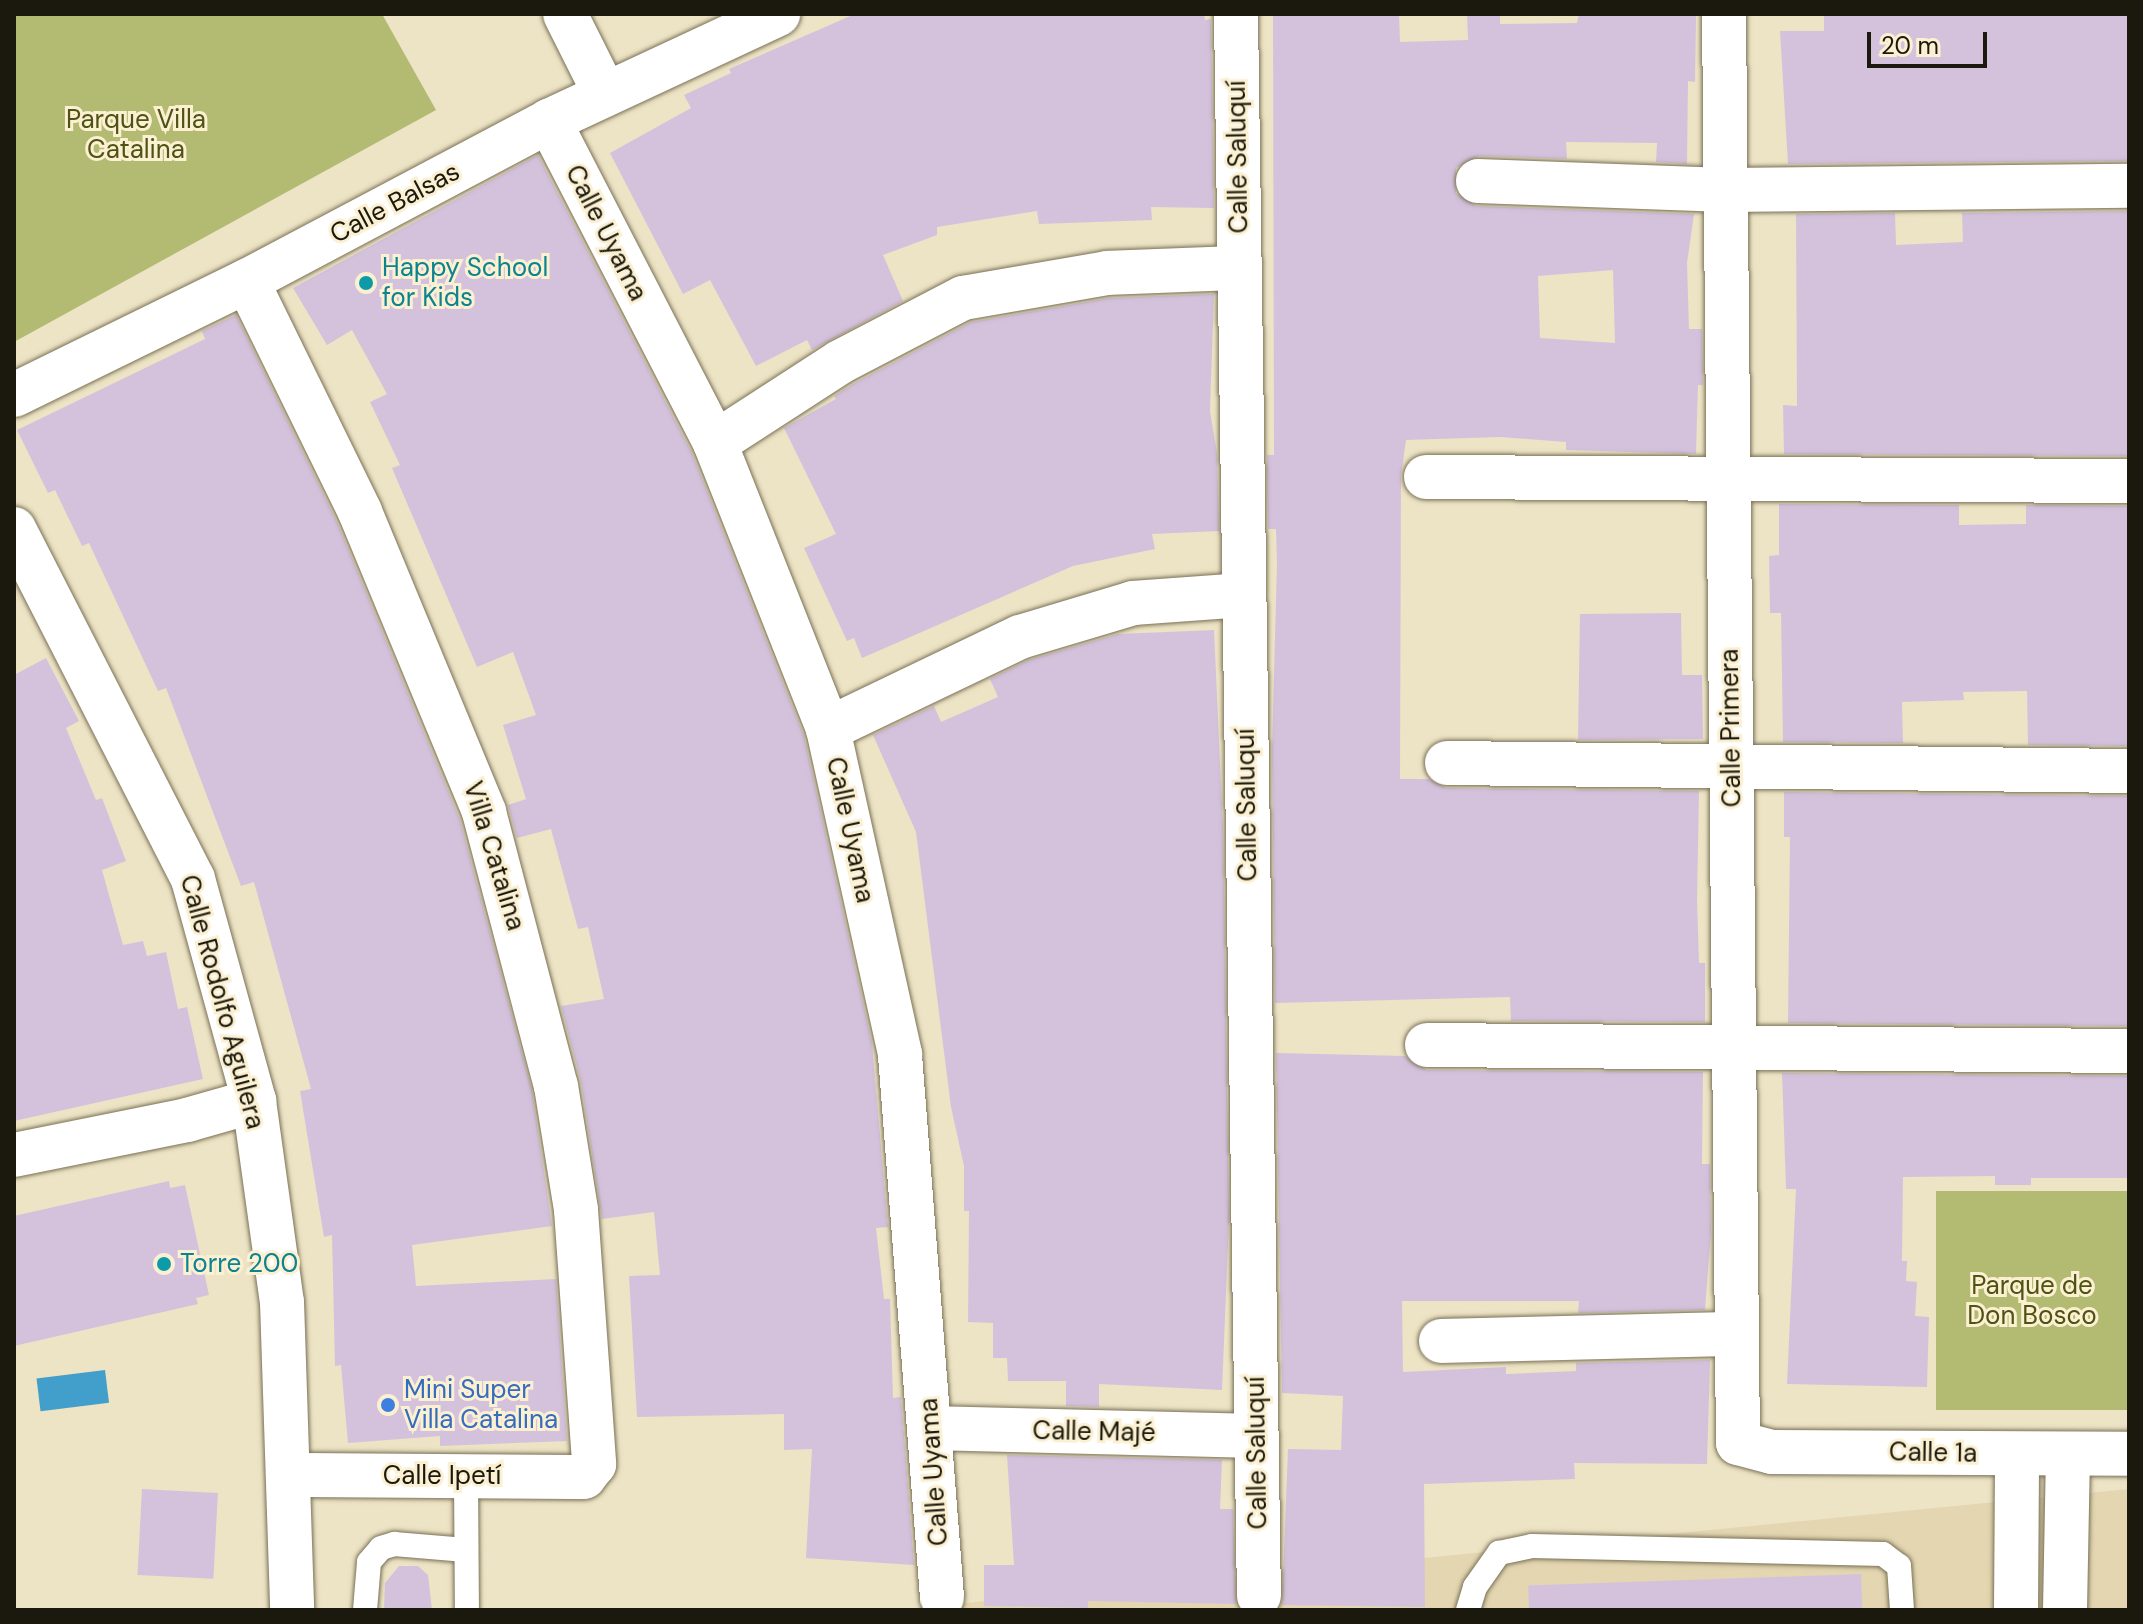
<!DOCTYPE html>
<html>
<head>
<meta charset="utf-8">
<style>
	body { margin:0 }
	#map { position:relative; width:2143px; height:1624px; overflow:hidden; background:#ede3c5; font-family:"DM Sans",sans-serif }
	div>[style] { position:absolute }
	.built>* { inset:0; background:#e3d6b1 }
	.green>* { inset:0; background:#b3ba72; transform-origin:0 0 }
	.water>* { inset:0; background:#429eca; transform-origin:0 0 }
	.building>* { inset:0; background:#d4c2dd; transform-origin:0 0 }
	.roads { filter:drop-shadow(0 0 2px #7a7156) drop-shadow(0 0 2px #7a7156) }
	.lane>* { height:24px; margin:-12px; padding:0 12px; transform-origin:12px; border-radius:12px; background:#fff }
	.street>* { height:44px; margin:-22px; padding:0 22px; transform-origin:22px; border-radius:22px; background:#fff }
	.secondary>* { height:44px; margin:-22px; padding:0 22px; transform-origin:22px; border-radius:22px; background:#fff }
	.dots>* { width:22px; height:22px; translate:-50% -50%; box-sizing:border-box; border:4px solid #fbf0d2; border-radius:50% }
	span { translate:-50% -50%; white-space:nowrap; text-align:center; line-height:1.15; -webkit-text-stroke:6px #fbf0d2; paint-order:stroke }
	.park-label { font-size:26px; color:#4e5213 }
	.street-label { font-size:26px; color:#1b180d }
	.culture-label { font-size:26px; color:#0d838f }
	.left { translate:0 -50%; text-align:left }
	.shop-label { font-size:26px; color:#366cbe }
	.frame { position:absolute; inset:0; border:16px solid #1b180d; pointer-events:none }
	.scale { position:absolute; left:1867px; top:32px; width:120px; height:36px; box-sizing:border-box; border:4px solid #1b180d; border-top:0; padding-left:10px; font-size:24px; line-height:28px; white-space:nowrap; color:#1b180d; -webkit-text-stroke:6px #fbf0d2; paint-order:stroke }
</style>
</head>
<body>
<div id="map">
	<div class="built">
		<i style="clip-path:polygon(2129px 1489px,2129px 1610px,894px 1610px)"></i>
	</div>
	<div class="green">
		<i style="clip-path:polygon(14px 14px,382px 14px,436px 110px,14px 342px)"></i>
		<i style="left:2129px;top:1191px;width:219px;height:193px;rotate:90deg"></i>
	</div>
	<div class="water">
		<i style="left:105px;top:1370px;width:33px;height:69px;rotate:83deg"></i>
	</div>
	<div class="building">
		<i style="clip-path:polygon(855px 14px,1204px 14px,1205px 20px,1211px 19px,1214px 208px,1151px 207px,1152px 220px,1039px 224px,1037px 211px,937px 227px,937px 235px,883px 255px,903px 301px,812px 350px,807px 340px,756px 366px,710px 280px,683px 294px,610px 153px,691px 108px,684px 95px,731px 73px,729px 69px)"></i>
		<i style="clip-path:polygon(evenodd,1273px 14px,1399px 14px,1400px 42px,1468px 40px,1467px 14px,1500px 14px,1500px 24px,1577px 23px,1579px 14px,1696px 14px,1695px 82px,1688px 81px,1687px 164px,1656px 162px,1657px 143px,1566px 142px,1567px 159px,1479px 156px,1456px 168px,1456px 193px,1476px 206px,1694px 214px,1687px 263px,1689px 329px,1702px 329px,1703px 385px,1698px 385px,1696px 454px,1566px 450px,1566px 442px,1500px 437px,1406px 440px,1401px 476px,1400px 779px,1429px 779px,1447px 788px,1699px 791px,1697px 900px,1699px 963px,1705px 963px,1705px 1022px,1511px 1021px,1510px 997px,1275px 1003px,1272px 750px,1277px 562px,1276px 529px,1268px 529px,1267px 455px,1274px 455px,1273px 14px,1613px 270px,1615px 343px,1540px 338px,1538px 276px,1613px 270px)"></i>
		<i style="clip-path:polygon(1824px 14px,2129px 14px,2129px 161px,1788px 164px,1780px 31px,1824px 31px)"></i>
		<i style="clip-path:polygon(538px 155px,692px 453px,804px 736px,872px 1043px,888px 1227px,876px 1228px,884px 1299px,890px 1299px,893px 1398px,901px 1397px,914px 1565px,806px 1558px,812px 1449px,784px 1450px,784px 1414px,637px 1417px,629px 1276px,660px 1275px,654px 1212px,602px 1219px,581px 1082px,561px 1006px,604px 999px,588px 927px,578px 929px,551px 829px,517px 838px,508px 805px,526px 799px,503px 725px,536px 715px,513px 652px,477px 667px,392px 468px,400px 465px,370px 402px,387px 394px,352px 330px,327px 345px,293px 288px)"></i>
		<i style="clip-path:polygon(2129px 211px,2129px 456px,1784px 454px,1783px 405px,1797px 406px,1796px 214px,1895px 213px,1896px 245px,1963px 242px,1962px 213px)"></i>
		<i style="clip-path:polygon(1214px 294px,1210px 411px,1217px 453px,1219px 531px,1152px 534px,1155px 549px,1073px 566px,862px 658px,854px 638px,847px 641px,804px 548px,836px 534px,784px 428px,836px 399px,834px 396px,853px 384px,971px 322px,1110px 298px)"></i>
		<i style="clip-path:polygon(236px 315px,337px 522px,460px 820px,532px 1091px,552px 1226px,412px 1245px,416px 1286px,556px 1279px,567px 1441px,440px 1446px,440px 1436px,348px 1443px,341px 1365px,335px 1366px,332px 1235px,324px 1237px,300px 1091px,311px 1089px,254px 882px,241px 886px,166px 688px,158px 691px,89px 543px,82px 546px,55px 490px,48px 493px,17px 430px,205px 339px,202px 331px)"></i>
		<i style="clip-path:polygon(1779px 504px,1959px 505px,1959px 525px,2026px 524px,2026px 505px,2129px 506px,2129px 746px,2028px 745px,2027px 691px,1963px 692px,1964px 700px,1902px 702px,1903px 743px,1783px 742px,1781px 613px,1770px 613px,1769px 556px,1779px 555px)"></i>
		<i style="clip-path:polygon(1681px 613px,1682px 675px,1702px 675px,1703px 739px,1578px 740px,1580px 614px)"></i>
		<i style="clip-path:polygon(1214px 630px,1223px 828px,1229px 1221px,1222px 1390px,1099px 1384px,1099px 1407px,1066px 1406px,1066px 1381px,1008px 1381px,1007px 1358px,993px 1358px,993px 1323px,968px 1322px,969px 1211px,964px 1211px,964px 1166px,951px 1107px,916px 832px,873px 735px,934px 706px,941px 722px,998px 697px,990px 679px,1029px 660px,1118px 634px)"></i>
		<i style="clip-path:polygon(46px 658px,79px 721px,66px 728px,96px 800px,102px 798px,126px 861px,102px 870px,123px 945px,143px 941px,147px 956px,166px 952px,178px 1009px,187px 1007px,203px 1079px,14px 1121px,14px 675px)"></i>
		<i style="clip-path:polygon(1784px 792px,2129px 796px,2129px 1026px,1788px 1023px,1790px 837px,1784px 837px)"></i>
		<i style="clip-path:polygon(1276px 1053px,1405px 1056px,1427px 1070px,1703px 1072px,1702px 1164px,1710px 1164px,1711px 1232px,1705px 1310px,1578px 1313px,1579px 1301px,1402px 1301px,1403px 1372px,1506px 1367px,1506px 1374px,1576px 1371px,1576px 1363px,1710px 1360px,1707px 1464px,1574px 1463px,1575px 1479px,1424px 1484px,1425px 1607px,1282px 1605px,1288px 1449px,1341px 1450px,1343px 1396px,1282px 1393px)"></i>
		<i style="clip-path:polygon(1782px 1073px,2129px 1076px,2129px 1178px,2031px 1178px,2031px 1185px,1995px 1185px,1995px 1176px,1903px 1177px,1902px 1261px,1907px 1261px,1906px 1281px,1917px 1282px,1915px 1316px,1929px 1317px,1927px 1387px,1787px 1384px,1796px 1189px,1786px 1189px)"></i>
		<i style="clip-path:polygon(169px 1181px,170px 1188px,185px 1185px,209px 1295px,196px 1298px,198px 1304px,14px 1346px,14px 1216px)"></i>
		<i style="clip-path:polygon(1007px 1455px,1222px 1460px,1220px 1509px,1233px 1509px,1236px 1604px,1088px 1601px,1088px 1608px,984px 1606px,984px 1565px,1014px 1565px)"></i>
		<i style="left:142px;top:1489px;width:76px;height:86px;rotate:3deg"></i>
		<i style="clip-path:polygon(399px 1566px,418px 1566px,428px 1575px,432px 1610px,384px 1610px,385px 1583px)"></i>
		<i style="left:1861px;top:1574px;width:36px;height:333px;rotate:88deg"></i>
	</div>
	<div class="roads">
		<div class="lane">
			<i style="left:466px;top:1476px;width:134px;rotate:89.6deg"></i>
			<i style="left:365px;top:1610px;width:48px;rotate:-85.2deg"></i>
			<i style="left:369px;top:1562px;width:18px;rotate:-49deg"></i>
			<i style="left:381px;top:1548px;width:14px;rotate:-17deg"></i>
			<i style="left:394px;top:1544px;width:72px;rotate:4.8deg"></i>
			<i style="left:1468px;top:1610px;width:24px;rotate:-73deg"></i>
			<i style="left:1475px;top:1587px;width:42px;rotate:-54.8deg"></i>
			<i style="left:1499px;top:1553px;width:34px;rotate:-12deg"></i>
			<i style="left:1532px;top:1546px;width:351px;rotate:1.3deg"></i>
			<i style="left:1883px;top:1554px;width:20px;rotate:37deg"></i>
			<i style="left:1899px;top:1566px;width:44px;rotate:86.1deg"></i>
		</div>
		<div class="street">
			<i style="left:565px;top:14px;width:89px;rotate:63.4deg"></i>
			<i style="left:1236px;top:14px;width:1582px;rotate:89.17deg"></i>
			<i style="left:549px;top:121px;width:362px;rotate:62.7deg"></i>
			<i style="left:715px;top:443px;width:308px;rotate:68.4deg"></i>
			<i style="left:828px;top:729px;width:334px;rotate:77.5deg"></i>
			<i style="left:900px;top:1055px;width:544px;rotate:85.57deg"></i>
			<i style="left:1478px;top:181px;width:248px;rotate:2.1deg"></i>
			<i style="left:1726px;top:190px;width:403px;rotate:-0.6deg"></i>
			<i style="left:247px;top:281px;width:257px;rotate:63.9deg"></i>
			<i style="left:360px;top:512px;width:325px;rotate:67.5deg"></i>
			<i style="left:484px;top:812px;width:283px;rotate:75.3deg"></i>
			<i style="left:556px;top:1086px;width:126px;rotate:80.8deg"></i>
			<i style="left:576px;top:1210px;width:255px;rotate:85.9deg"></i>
			<i style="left:594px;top:1464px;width:16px;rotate:128deg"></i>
			<i style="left:584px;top:1477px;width:293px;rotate:-179.6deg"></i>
			<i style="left:14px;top:395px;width:259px;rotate:-26.1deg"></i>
			<i style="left:247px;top:281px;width:342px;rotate:-27.9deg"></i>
			<i style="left:549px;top:121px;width:253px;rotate:-25deg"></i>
			<i style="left:715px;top:443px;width:149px;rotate:-32.9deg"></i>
			<i style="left:840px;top:362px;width:139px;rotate:-27.5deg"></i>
			<i style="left:963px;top:298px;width:146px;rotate:-9.8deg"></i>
			<i style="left:1107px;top:273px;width:133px;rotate:-2.2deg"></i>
			<i style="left:1426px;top:477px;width:703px;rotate:0.33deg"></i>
			<i style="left:828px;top:729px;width:213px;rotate:-25.6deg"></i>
			<i style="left:1020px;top:637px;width:118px;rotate:-16.7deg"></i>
			<i style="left:1133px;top:603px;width:111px;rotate:-4.1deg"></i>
			<i style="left:1447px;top:763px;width:682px;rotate:0.67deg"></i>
			<i style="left:1427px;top:1045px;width:702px;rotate:0.49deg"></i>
			<i style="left:14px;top:1155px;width:177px;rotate:-11.4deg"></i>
			<i style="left:187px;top:1120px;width:70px;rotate:-15.8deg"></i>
			<i style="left:1441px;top:1341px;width:296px;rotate:-1.4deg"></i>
			<i style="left:931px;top:1428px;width:325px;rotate:1.4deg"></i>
		</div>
		<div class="secondary">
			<i style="left:1724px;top:14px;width:1429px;rotate:89.44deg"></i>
			<i style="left:1738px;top:1443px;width:35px;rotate:15deg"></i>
			<i style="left:1772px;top:1452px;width:357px;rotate:0.3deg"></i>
			<i style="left:14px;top:529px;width:393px;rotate:62.9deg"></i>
			<i style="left:193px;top:879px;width:230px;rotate:74.6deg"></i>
			<i style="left:254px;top:1101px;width:203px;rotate:82.1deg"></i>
			<i style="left:282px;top:1302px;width:308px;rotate:88.1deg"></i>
			<i style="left:2016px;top:1610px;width:156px;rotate:-89.6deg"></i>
			<i style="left:2065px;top:1610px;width:155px;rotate:-88.9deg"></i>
		</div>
	</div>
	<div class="dots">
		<i style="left:366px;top:283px;background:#0f9aa8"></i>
		<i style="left:164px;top:1264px;background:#0f9aa8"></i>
		<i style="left:388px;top:1405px;background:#3f7fe0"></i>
	</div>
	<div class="park-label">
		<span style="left:136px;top:135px">Parque Villa<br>Catalina</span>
		<span style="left:2032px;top:1301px">Parque de<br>Don Bosco</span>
	</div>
	<div class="street-label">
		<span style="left:1238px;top:157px;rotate:-91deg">Calle Saluquí</span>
		<span style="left:395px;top:203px;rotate:-28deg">Calle Balsas</span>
		<span style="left:606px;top:233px;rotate:63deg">Calle Uyama</span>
		<span style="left:1731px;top:728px;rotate:-91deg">Calle Primera</span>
		<span style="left:1247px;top:805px;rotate:-91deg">Calle Saluquí</span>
		<span style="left:850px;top:830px;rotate:78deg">Calle Uyama</span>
		<span style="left:494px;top:856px;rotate:73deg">Villa Catalina</span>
		<span style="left:222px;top:1002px;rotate:75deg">Calle Rodolfo Aguilera</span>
		<span style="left:1094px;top:1432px;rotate:1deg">Calle Majé</span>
		<span style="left:1257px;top:1453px;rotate:-91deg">Calle Saluquí</span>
		<span style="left:1933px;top:1453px;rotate:1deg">Calle 1a</span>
		<span style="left:934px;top:1472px;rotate:-94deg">Calle Uyama</span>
		<span style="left:442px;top:1476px">Calle Ipetí</span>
	</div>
	<div class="culture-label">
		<span class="left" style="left:382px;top:283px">Happy School<br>for Kids</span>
		<span class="left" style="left:180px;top:1264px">Torre 200</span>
	</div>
	<div class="shop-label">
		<span class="left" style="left:404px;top:1405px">Mini Super<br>Villa Catalina</span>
	</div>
	<div class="frame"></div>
	<div class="scale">20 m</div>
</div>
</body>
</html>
